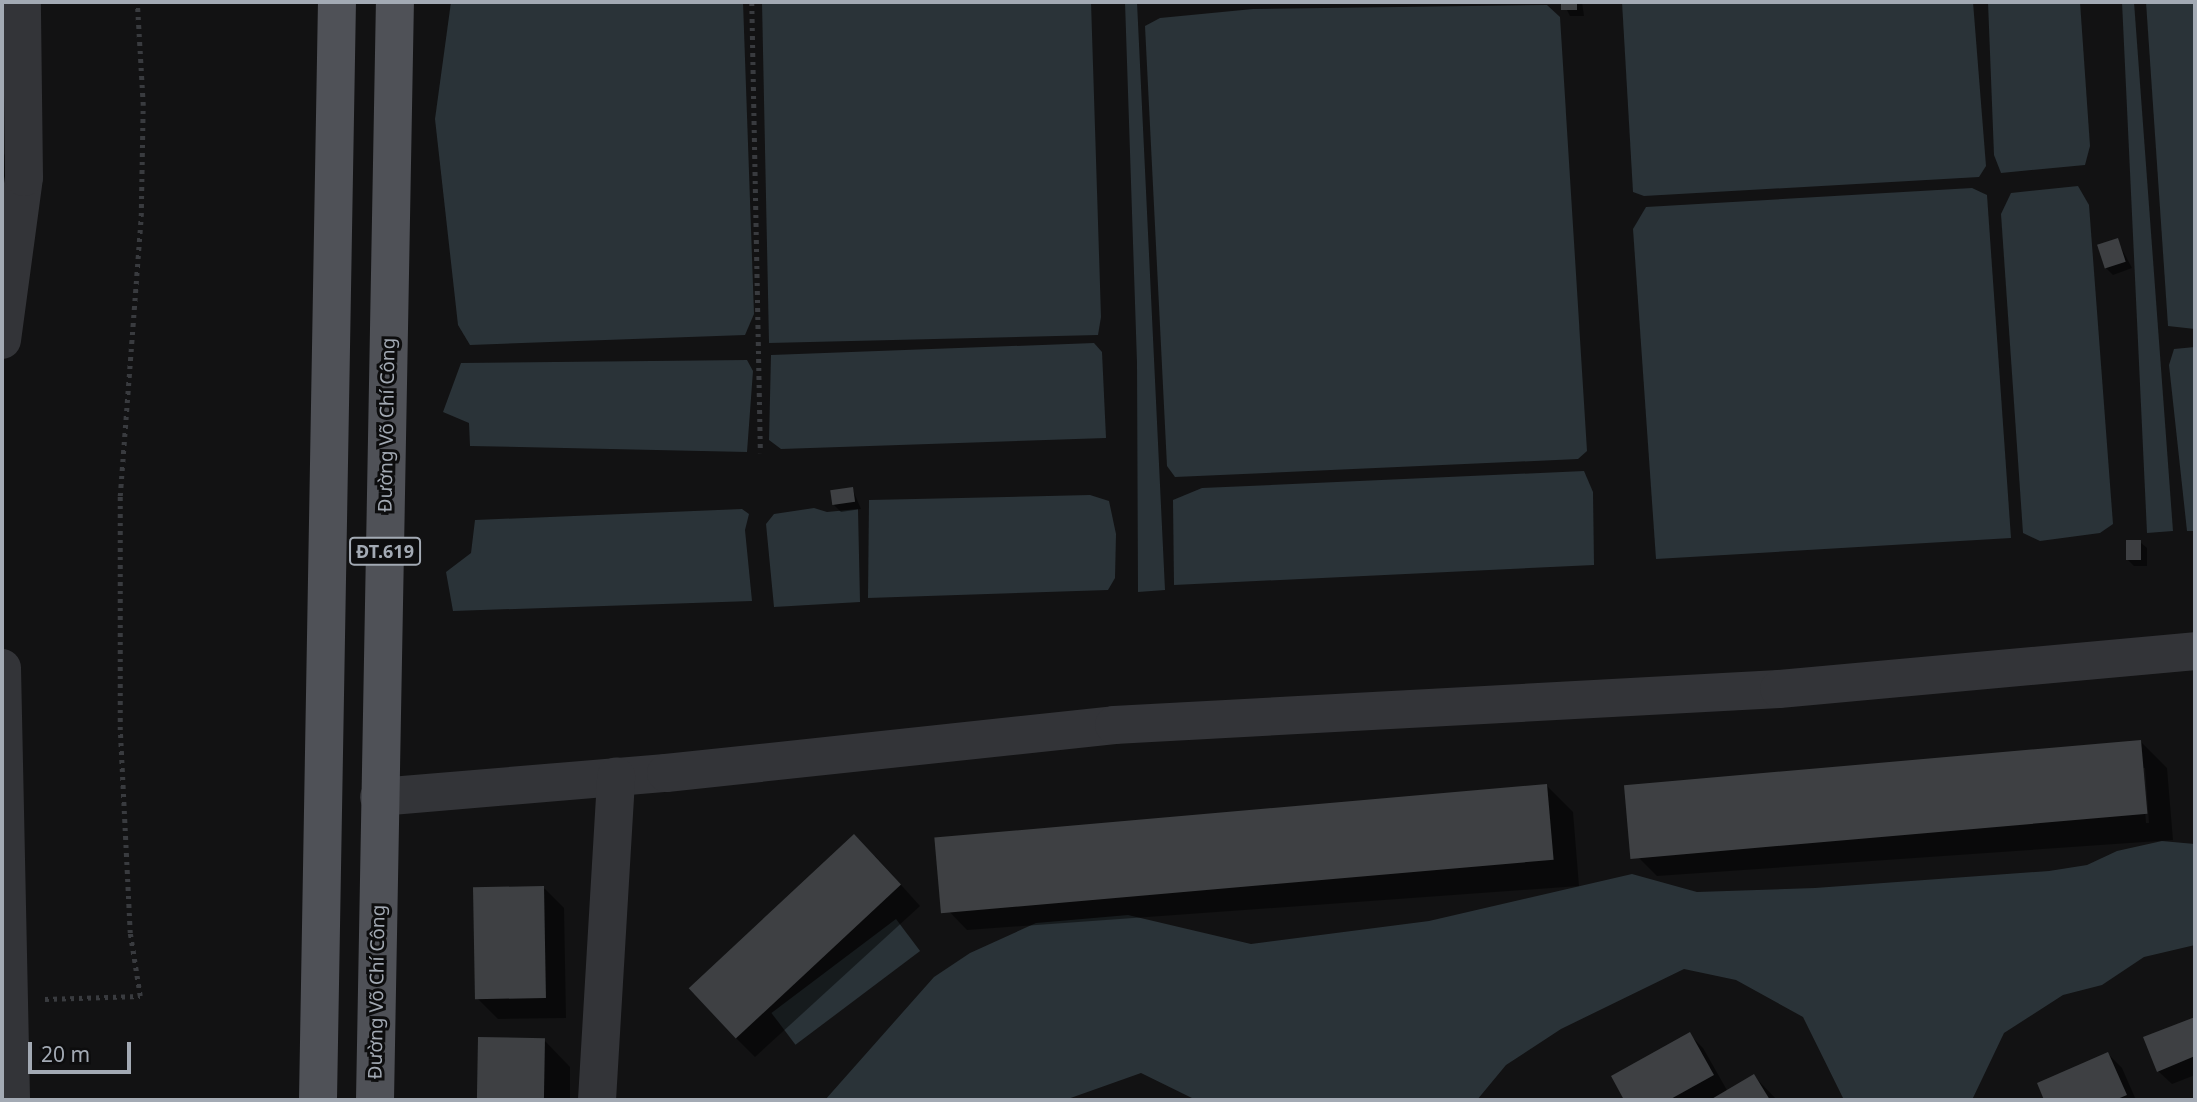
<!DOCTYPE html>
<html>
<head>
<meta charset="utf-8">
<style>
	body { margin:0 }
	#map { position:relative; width:2197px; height:1102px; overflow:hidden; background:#121213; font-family:"Noto Sans",sans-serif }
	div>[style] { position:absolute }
	.water>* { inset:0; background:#2a3338; transform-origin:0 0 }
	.shadow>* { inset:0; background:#0007 }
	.building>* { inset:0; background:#3e4043; transform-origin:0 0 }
	.path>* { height:4.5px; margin-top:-2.25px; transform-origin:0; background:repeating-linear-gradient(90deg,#393b3f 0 3.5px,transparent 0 8.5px) }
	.minor>* { height:38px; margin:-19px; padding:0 19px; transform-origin:19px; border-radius:19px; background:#333438 }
	.major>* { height:38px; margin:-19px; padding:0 19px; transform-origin:19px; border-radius:19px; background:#4f5157 }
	span { translate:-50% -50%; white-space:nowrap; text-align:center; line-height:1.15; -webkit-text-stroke:6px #0d0d0e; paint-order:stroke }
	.shield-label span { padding:2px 5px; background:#0d0d0e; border:2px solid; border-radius:5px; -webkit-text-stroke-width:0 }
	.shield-label { font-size:18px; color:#a3aab4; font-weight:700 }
	.street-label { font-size:19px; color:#a3aab4 }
	.frame { position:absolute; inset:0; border:4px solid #a3aab4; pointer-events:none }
	.scale { position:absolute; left:28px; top:1042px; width:103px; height:32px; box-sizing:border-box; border:4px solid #a3aab4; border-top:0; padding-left:9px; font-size:21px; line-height:24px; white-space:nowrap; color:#a3aab4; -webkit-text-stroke:5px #0d0d0e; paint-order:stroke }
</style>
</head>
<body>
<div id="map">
	<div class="water">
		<i style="clip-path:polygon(451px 2px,743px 2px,754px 314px,745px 335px,470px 345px,458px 325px,435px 119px)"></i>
		<i style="clip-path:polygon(762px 2px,1091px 2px,1101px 317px,1098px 335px,769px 343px)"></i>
		<i style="clip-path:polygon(1125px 2px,1137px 2px,1165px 590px,1138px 592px,1137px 363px)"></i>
		<i style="clip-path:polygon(1622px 2px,1973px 2px,1986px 166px,1979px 177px,1644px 196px,1633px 192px)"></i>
		<i style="clip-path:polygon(1988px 2px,2080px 2px,2090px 146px,2085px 165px,2001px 173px,1994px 155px)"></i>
		<i style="clip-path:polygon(2122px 2px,2134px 2px,2173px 531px,2147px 533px)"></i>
		<i style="clip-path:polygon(2146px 2px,2195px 2px,2195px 329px,2168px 326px)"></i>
		<i style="clip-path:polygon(1547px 5px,1560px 17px,1587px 451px,1578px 459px,1175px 477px,1167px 466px,1145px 26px,1160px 18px,1253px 9px)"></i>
		<i style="clip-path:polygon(2078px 186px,2089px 205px,2113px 524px,2100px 533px,2040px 541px,2023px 533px,2001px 214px,2011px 193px)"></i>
		<i style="clip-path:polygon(1972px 188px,1987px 195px,2011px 538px,1656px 559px,1633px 229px,1646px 207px)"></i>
		<i style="clip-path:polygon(1094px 343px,1102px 352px,1106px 438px,781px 449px,769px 440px,771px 355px)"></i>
		<i style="clip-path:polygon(2195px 347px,2195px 531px,2187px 531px,2169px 365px,2174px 349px)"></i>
		<i style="clip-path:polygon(747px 360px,753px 371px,747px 452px,470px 446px,469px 423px,443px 412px,461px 363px)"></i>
		<i style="clip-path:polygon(1584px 471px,1593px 492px,1594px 565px,1174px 585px,1173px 500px,1202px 488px)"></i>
		<i style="clip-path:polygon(1090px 495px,1109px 501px,1116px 534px,1115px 578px,1108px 590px,868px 598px,869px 500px)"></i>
		<i style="clip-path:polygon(814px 508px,827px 512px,858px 509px,860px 602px,774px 607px,766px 524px,774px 514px)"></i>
		<i style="clip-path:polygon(742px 509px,749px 514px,745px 530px,752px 601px,453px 611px,446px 572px,471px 553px,475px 520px)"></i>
		<i style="clip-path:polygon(2162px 841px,2195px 844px,2195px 945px,2144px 957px,2102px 985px,2063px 995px,2004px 1033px,1972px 1100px,1844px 1100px,1803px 1017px,1736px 980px,1684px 969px,1561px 1029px,1506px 1065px,1477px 1100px,1196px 1100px,1141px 1073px,1065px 1100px,825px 1100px,934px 977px,970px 953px,1036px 923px,1128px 915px,1251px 944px,1429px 921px,1632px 874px,1697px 892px,1815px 888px,2049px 871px,2087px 865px,2117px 851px)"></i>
		<i style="left:896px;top:919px;width:40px;height:156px;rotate:53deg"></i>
	</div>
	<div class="shadow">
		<i style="clip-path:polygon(1563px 2px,1582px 2px,1584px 16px,1570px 16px)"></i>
		<i style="clip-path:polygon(2px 12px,3px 12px,13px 45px,2px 47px)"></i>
		<i style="clip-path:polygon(2px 154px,14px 156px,2px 222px)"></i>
		<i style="clip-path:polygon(2117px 240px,2132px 268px,2113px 275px,2106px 268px)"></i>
		<i style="clip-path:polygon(852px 488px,861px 509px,841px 512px,834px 505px)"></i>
		<i style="clip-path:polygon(2140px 542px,2147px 548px,2147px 566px,2134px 566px,2127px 559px)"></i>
		<i style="clip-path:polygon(evenodd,2141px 742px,2167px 768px,2173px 840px,1657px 876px,1630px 849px,2141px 742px,2142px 768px,2145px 768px,2149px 823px,2146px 823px,2142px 768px)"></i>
		<i style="clip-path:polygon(1547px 786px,1573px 812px,1579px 886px,967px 930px,941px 903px)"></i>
		<i style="clip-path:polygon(875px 856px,920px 906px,755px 1057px,734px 1036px)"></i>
		<i style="clip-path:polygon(543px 887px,564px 908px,566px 1018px,498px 1019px,477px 998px)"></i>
		<i style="clip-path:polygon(2195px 1019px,2195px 1075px,2172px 1084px,2158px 1071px,2146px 1038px)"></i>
		<i style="clip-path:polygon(1689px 1034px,1703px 1048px,1728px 1092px,1754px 1076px,1777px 1100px,1626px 1100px,1613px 1077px)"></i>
		<i style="clip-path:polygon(479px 1038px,544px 1040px,570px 1067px,570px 1100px,478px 1100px)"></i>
		<i style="clip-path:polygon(2108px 1054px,2122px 1068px,2136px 1100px,2046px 1100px,2039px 1084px)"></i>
	</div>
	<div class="building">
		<i style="left:1561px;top:2px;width:16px;height:8px"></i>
		<i style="left:2118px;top:238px;width:25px;height:22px;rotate:72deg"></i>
		<i style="left:853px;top:487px;width:15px;height:23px;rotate:82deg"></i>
		<i style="left:2126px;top:540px;width:15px;height:20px"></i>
		<i style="left:2141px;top:740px;width:74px;height:519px;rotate:85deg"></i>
		<i style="left:1547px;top:784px;width:76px;height:615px;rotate:85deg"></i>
		<i style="left:854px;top:834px;width:69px;height:226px;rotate:47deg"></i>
		<i style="left:544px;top:886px;width:112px;height:71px;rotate:89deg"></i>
		<i style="clip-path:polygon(2195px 1017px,2195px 1056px,2157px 1072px,2143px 1037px)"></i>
		<i style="clip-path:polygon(1690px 1032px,1714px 1075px,1669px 1100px,1624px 1100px,1611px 1076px)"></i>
		<i style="left:478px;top:1037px;width:67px;height:63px;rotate:1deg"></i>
		<i style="clip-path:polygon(2108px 1052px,2127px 1095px,2115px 1100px,2044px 1100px,2037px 1083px)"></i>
		<i style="clip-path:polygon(1754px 1074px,1770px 1100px,1710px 1100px)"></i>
	</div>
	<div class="path">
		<i style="left:752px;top:2px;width:451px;rotate:88.9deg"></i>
		<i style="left:45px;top:999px;width:95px;rotate:-1.8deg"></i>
		<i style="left:140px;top:996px;width:64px;rotate:-99deg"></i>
		<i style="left:130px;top:933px;width:203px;rotate:-92.8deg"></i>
		<i style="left:120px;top:730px;width:234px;rotate:-90deg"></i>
		<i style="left:120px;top:496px;width:281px;rotate:-85.7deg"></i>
		<i style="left:141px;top:216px;width:111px;rotate:-89deg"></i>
		<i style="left:143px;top:105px;width:103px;rotate:-93.3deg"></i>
	</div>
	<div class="minor">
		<i style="left:2px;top:340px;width:164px;rotate:-82.3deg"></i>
		<i style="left:24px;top:177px;width:175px;rotate:-90.7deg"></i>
		<i style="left:2px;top:668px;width:432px;rotate:88.8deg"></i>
		<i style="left:379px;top:797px;width:288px;rotate:-4.8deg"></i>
		<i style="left:666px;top:773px;width:451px;rotate:-6.1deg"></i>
		<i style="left:1114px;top:725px;width:666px;rotate:-3.1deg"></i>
		<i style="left:1779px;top:689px;width:418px;rotate:-5.2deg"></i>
		<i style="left:597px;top:1100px;width:324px;rotate:-86.6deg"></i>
	</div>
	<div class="major">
		<i style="left:318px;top:1100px;width:1098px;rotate:-89.01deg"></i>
		<i style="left:375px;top:1100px;width:1098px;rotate:-88.96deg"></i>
	</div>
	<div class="shield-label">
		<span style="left:385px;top:551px">ĐT.619</span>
	</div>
	<div class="street-label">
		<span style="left:387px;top:425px;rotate:-89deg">Đường Võ Chí Công</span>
		<span style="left:377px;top:992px;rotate:-89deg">Đường Võ Chí Công</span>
	</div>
	<div class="frame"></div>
	<div class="scale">20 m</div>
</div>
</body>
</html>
